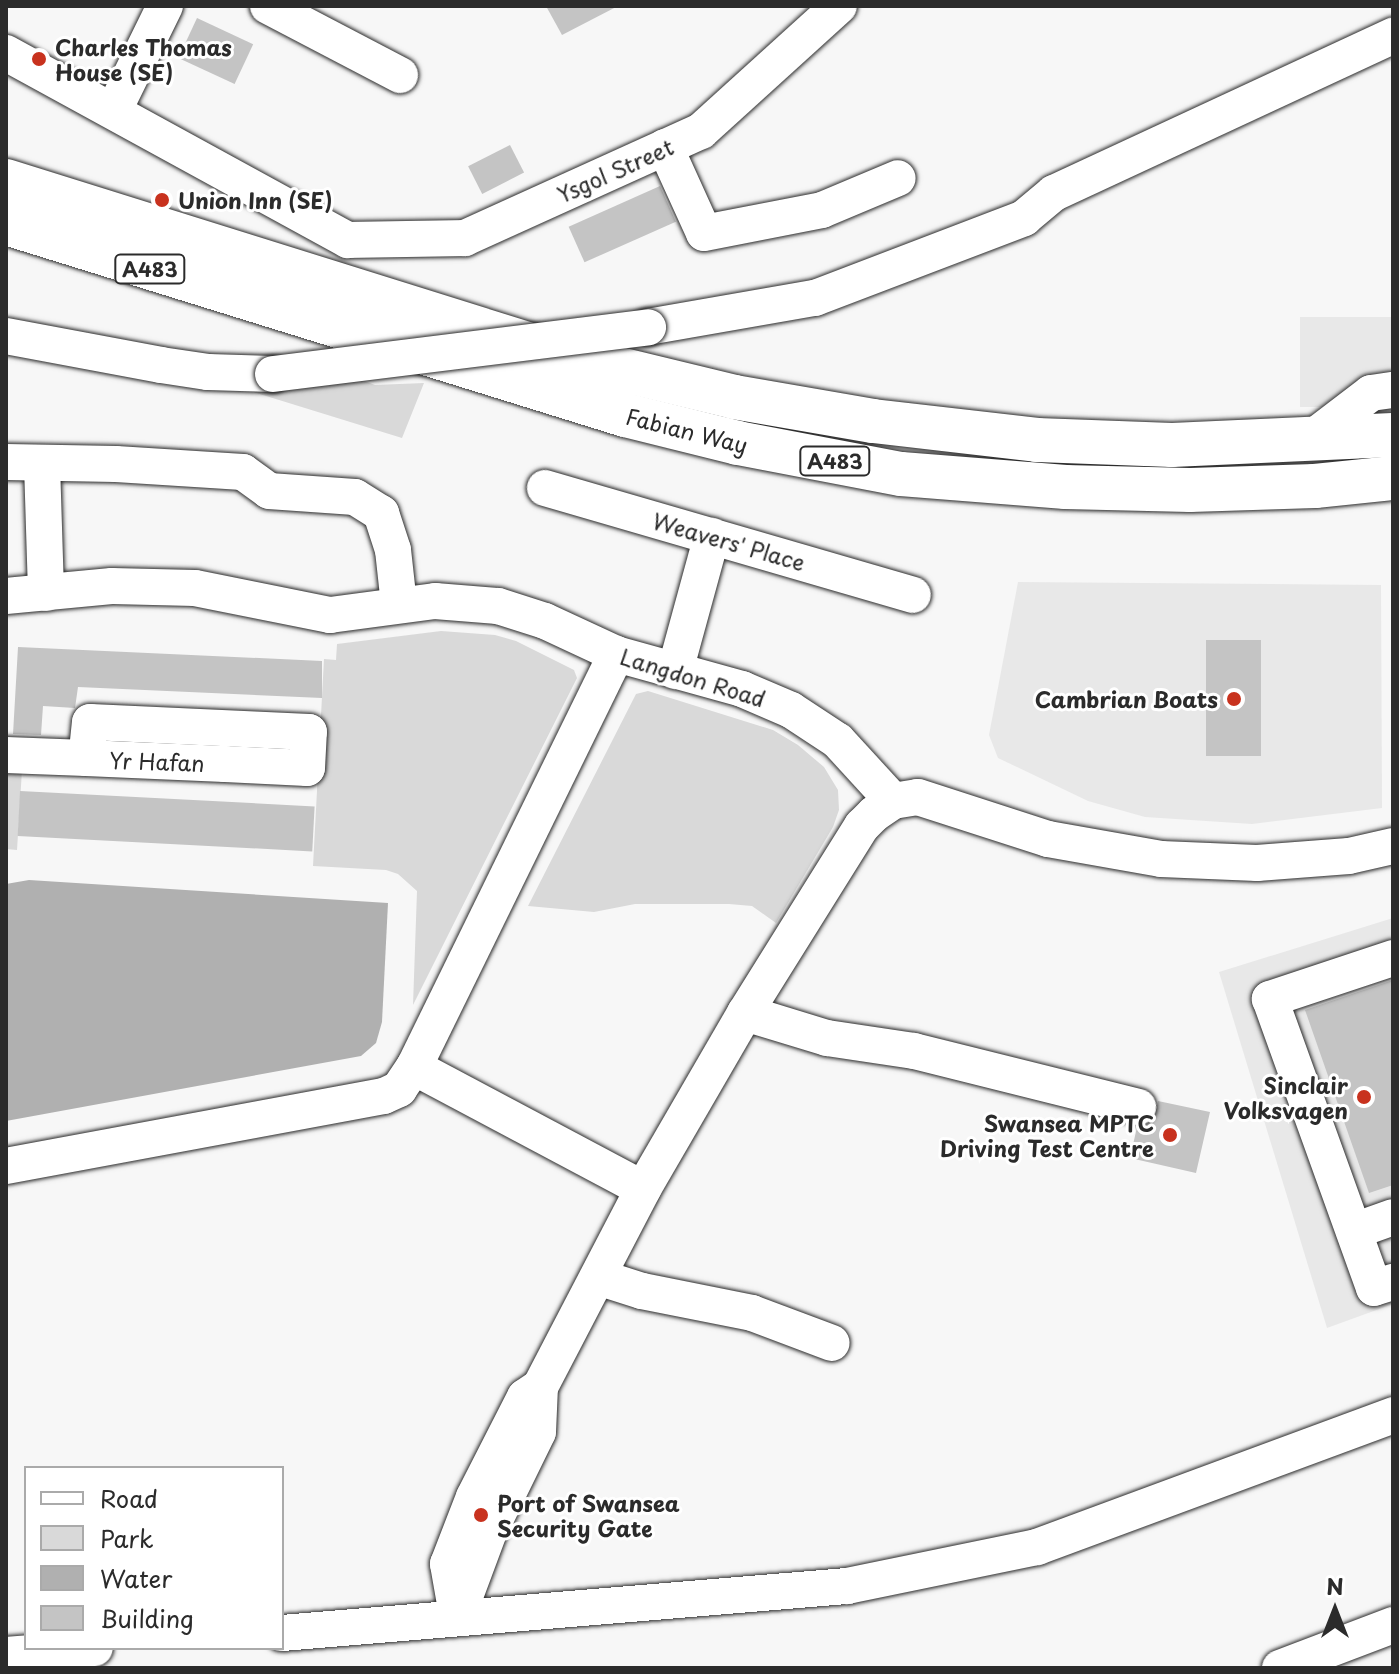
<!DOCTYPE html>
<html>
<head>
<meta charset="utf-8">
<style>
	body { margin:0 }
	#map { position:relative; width:1399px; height:1674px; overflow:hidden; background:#f7f7f7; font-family:"Playpen Sans",sans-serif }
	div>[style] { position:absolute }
	.built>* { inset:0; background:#e8e8e8; transform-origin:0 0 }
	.green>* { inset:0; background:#d9d9d9 }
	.water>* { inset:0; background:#b0b0b0 }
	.building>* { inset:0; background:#c4c4c4; transform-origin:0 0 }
	.roads { filter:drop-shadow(0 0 2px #2b2b2b) drop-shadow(0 0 2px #2b2b2b) }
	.minor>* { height:36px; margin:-18px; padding:0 18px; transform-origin:18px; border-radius:18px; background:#fff }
	.highway>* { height:44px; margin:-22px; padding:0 22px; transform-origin:22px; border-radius:22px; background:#fff }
	.bridges { filter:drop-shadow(0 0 2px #2b2b2b) drop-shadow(0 0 2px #2b2b2b) }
	.minor-bridge>* { height:36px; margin:-18px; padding:0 18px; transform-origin:18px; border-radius:18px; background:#fff }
	.dots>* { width:22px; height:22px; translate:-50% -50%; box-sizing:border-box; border:4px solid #fff; border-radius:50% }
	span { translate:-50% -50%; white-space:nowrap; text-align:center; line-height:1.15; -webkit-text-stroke:6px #fff; paint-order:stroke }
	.shield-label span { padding:2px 6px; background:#fff; border:2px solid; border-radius:6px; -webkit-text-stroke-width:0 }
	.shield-label { font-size:20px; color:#2b2b2b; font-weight:700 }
	.poi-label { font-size:22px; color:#2b2b2b; font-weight:700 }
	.left { translate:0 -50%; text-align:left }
	.right { translate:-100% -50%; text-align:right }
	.street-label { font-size:22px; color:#2b2b2b }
	.frame { position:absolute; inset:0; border:8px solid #2b2b2b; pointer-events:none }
	.legend { position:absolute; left:24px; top:1466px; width:260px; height:184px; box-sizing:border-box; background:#fff; border:2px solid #aaa; margin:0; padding:10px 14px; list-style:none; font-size:24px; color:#2b2b2b }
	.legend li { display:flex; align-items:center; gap:16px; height:40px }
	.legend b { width:40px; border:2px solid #aaa }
	.north { position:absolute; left:1295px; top:1570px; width:80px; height:80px; -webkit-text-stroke:6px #fff; paint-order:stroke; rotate:0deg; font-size:22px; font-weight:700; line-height:32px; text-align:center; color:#2b2b2b }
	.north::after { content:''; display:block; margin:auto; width:28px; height:36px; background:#2b2b2b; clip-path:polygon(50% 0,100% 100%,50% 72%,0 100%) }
</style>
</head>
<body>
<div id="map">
	<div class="built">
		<i style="left:1393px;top:317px;width:90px;height:93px;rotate:90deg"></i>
		<i style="clip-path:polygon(1018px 582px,1381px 585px,1382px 808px,1252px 824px,1145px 817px,1088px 801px,998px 758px,989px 735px)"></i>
		<i style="clip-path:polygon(1393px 918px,1393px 1304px,1327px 1328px,1219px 972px)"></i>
	</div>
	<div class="green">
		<i style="clip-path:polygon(354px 377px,375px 385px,424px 383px,402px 438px,247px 390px)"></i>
		<i style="clip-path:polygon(441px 631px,495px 635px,516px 641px,574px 670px,577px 678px,413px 1005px,417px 891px,398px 874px,386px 870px,313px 866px,324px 659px,336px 660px,337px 644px)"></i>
		<i style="clip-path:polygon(648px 691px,773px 730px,798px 745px,824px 767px,838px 790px,839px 810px,833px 827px,776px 923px,752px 906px,729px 904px,635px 904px,594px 912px,528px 906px,636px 694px)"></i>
		<i style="clip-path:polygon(6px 769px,22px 770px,17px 850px,6px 849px)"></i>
	</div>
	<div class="water">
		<i style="clip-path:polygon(29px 880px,388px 903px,382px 1022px,376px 1043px,361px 1056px,6px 1121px,6px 884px)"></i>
	</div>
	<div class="building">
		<i style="clip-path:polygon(546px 6px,618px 6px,562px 35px)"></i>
		<i style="left:197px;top:18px;width:62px;height:44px;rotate:25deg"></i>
		<i style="left:510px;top:145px;width:31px;height:47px;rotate:63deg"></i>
		<i style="left:660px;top:186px;width:39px;height:100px;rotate:66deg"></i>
		<i style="left:1261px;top:640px;width:116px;height:55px;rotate:90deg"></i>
		<i style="clip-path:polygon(18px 647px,322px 661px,322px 698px,78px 687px,75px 708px,43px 706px,41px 735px,13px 734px)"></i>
		<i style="left:20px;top:791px;width:295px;height:45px;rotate:3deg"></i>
		<i style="clip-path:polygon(1393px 980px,1393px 1185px,1369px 1193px,1305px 1010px)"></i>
		<i style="clip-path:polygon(1158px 1101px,1210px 1112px,1196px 1173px,1130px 1158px,1137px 1127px,1154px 1121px)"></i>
	</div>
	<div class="roads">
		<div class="minor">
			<i style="left:268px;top:6px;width:149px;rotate:27.6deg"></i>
			<i style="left:6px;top:53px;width:390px;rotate:28.7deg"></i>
			<i style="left:348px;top:240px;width:117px;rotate:-1deg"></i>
			<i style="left:465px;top:238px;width:259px;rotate:-24.4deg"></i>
			<i style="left:701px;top:131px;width:186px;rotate:-42.2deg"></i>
			<i style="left:114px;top:110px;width:116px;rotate:-63.9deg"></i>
			<i style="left:665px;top:147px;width:94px;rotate:65.6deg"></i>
			<i style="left:704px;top:233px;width:120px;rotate:-11deg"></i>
			<i style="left:822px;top:210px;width:82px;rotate:-22.8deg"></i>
			<i style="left:648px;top:327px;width:169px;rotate:-9.9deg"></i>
			<i style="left:815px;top:298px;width:224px;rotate:-20.9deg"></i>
			<i style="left:1024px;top:218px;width:39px;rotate:-40deg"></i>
			<i style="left:1054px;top:193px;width:374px;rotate:-24.9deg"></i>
			<i style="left:6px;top:336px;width:158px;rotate:10.6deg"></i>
			<i style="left:161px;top:365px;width:48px;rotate:8.5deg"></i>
			<i style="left:208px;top:372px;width:65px;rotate:1.8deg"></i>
			<i style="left:1308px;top:441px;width:79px;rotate:-37.3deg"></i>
			<i style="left:1371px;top:393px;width:22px;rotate:-8deg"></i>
			<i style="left:6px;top:462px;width:110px;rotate:1deg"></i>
			<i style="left:116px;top:464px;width:127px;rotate:3.6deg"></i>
			<i style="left:243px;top:472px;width:32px;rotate:36deg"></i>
			<i style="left:269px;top:491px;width:86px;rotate:4deg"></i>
			<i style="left:355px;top:497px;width:31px;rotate:32deg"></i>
			<i style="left:381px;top:513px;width:39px;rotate:72deg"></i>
			<i style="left:393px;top:550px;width:54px;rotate:83.7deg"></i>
			<i style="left:42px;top:464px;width:129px;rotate:88.2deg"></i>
			<i style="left:545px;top:488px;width:383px;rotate:16.2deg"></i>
			<i style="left:6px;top:596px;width:106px;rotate:-5.4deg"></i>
			<i style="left:112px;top:586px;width:83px;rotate:1.4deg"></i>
			<i style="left:195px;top:588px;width:138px;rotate:11.3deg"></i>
			<i style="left:330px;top:615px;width:106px;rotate:-7.6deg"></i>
			<i style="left:435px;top:601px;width:63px;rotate:4.5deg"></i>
			<i style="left:498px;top:606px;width:49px;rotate:17.7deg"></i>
			<i style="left:545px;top:621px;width:78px;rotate:24.9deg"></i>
			<i style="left:616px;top:654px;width:131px;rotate:15.5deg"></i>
			<i style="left:742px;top:689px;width:53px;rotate:23.2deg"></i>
			<i style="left:791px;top:710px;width:56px;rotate:33.4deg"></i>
			<i style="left:838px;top:741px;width:81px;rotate:47.5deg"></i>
			<i style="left:675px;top:671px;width:140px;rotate:-74.7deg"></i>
			<i style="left:6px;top:755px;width:80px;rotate:2.1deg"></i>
			<i style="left:86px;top:758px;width:139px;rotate:2.5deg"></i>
			<i style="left:225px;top:764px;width:82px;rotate:2.8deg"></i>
			<i style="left:307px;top:768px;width:36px;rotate:-87deg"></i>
			<i style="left:309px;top:732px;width:219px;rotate:-177.4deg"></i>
			<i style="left:90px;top:722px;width:36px;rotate:96deg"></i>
			<i style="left:1393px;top:958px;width:130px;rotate:161.6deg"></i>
			<i style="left:1270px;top:999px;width:307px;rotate:70.2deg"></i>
			<i style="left:1374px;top:1288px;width:20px;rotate:-18deg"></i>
			<i style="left:745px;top:1013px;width:86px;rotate:17deg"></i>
			<i style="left:827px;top:1038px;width:88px;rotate:8.5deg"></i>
			<i style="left:914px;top:1051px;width:231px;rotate:14deg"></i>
			<i style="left:414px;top:1067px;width:259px;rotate:28deg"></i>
			<i style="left:6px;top:1166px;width:384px;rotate:-10.5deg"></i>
			<i style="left:384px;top:1096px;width:17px;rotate:-25deg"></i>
			<i style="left:399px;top:1089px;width:27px;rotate:-56deg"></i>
			<i style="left:414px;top:1067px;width:460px;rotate:-63.9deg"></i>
			<i style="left:1354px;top:1231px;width:41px;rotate:-19.7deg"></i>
			<i style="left:598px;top:1277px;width:46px;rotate:17.7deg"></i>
			<i style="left:642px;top:1291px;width:112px;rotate:11.3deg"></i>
			<i style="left:752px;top:1313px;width:85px;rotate:20.6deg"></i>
			<i style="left:457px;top:1615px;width:52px;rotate:-100deg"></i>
			<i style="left:448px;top:1564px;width:72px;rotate:-68.8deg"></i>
			<i style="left:474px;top:1497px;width:112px;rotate:-63deg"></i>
			<i style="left:525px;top:1397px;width:18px;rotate:-34deg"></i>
			<i style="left:457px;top:1618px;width:92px;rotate:-69.6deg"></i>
			<i style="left:489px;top:1532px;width:111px;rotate:-63.9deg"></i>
			<i style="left:538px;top:1432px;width:45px;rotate:-87.5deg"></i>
			<i style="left:540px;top:1387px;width:223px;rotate:-62.5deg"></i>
			<i style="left:643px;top:1189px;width:203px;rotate:-59.9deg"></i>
			<i style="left:745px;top:1013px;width:221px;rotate:-58deg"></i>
			<i style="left:862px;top:826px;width:17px;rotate:-45deg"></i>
			<i style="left:874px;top:814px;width:23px;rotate:-34deg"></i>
			<i style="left:893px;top:801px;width:25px;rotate:-9deg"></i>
			<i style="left:918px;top:797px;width:137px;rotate:17.9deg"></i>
			<i style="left:1048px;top:839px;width:115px;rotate:10deg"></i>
			<i style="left:1161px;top:859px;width:96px;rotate:2.4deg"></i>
			<i style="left:1257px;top:863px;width:92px;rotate:-4.4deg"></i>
			<i style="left:1349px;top:856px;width:45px;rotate:-12.8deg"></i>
			<i style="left:282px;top:1633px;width:567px;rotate:-4.76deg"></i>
			<i style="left:847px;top:1586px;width:194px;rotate:-11.6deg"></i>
			<i style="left:1037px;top:1547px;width:380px;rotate:-20.3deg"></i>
			<i style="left:6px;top:1655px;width:89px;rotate:-4.5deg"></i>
			<i style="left:1280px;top:1668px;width:121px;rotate:-20.8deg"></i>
		</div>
		<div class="highway">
			<i style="left:6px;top:181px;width:590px;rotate:17.36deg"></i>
			<i style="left:569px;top:357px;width:170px;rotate:13.6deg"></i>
			<i style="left:734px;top:397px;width:141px;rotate:9.8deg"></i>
			<i style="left:873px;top:421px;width:165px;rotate:6.6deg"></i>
			<i style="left:1037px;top:440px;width:135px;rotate:2.1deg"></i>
			<i style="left:1172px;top:445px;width:221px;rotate:-2.6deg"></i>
			<i style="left:6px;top:223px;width:648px;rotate:17.23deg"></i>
			<i style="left:625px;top:415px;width:116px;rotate:13.9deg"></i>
			<i style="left:738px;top:443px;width:166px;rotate:10.8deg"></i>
			<i style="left:901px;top:474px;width:165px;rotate:4.5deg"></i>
			<i style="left:1065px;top:487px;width:125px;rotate:1.4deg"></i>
			<i style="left:1190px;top:490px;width:125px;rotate:-1.8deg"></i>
			<i style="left:1315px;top:486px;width:78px;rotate:-5.9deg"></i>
		</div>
	</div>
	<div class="bridges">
		<div class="minor-bridge">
			<i style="left:273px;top:374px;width:378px;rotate:-7.1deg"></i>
		</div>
	</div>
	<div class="dots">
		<i style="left:39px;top:59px;background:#c8321e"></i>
		<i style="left:162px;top:200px;background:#c8321e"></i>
		<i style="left:1234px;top:699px;background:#c8321e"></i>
		<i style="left:1364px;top:1097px;background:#c8321e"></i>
		<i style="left:1170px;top:1135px;background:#c8321e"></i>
		<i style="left:481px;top:1515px;background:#c8321e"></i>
	</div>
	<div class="shield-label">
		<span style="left:150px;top:269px">A483</span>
		<span style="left:835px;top:461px">A483</span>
	</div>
	<div class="poi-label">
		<span class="left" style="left:55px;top:59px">Charles Thomas<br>House (SE)</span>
		<span class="left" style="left:178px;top:200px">Union Inn (SE)</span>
		<span class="right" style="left:1218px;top:699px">Cambrian Boats</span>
		<span class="right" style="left:1348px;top:1097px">Sinclair<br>Volksvagen</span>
		<span class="right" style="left:1154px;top:1135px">Swansea MPTC<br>Driving Test Centre</span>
		<span class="left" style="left:497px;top:1515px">Port of Swansea<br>Security Gate</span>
	</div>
	<div class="street-label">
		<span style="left:615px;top:170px;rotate:-24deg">Ysgol Street</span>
		<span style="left:687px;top:430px;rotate:14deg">Fabian Way</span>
		<span style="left:729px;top:541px;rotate:16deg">Weavers' Place</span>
		<span style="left:693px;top:677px;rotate:17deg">Langdon Road</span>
		<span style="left:157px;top:761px;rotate:2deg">Yr Hafan</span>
	</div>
	<div class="frame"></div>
	<ul class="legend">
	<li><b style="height:10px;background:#fff"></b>Road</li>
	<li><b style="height:22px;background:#d9d9d9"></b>Park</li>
	<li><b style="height:22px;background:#b0b0b0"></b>Water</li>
	<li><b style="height:22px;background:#c4c4c4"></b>Building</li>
	</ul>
	<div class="north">N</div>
</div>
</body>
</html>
